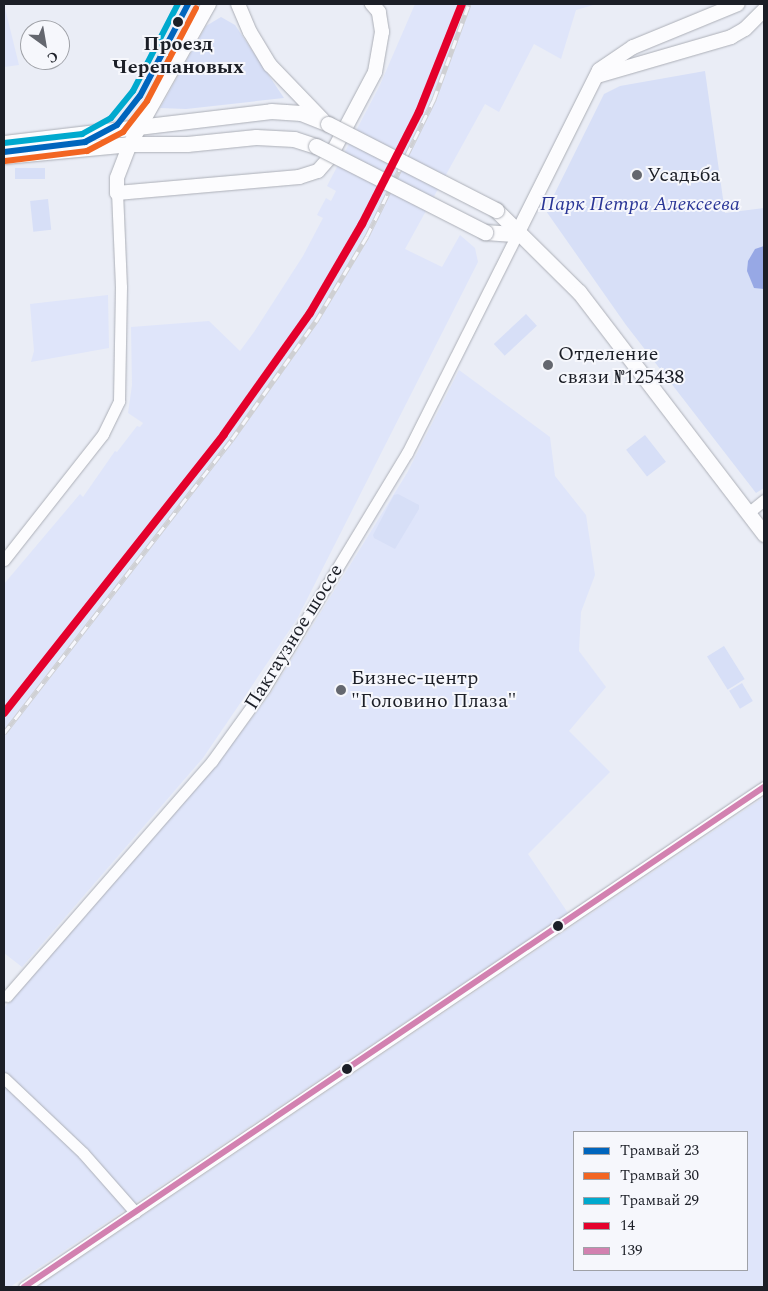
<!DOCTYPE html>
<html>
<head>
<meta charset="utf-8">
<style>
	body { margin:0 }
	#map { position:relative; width:768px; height:1291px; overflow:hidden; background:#eaedf6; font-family:Spectral,serif }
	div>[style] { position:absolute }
	.built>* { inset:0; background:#dfe5fa }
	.green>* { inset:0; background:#d7dff7; transform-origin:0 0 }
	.water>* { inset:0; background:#97a8e5 }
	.roads { filter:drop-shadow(0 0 1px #acafb7) drop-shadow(0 0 1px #acafb7) }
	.minor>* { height:11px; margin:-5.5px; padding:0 5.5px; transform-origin:5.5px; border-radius:5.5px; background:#fcfcfe }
	.tertiary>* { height:14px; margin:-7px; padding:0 7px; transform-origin:7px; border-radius:7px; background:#fcfcfe }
	.secondary>* { height:15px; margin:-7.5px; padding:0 7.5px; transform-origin:7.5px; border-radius:7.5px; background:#fcfcfe }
	.rail>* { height:5px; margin-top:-2.5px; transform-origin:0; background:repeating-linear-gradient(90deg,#f6f7fc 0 9px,#cfd0d3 0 18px); box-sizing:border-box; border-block:1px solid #cfd0d3 }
	.bridges { filter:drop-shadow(0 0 1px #acafb7) drop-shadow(0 0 1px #acafb7) }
	.secondary-bridge>* { height:15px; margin:-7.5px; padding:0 7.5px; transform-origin:7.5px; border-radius:7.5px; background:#fcfcfe }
	.bus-1>* { height:6px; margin:-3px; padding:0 3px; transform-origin:3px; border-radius:3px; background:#d281b0 }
	.rail-1>* { height:8px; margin:-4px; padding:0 4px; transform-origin:4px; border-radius:4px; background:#e4002b }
	.tram-1>* { height:6px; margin:-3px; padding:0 3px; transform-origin:3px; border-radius:3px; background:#0065bd }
	.tram-2>* { height:6px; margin:-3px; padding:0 3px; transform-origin:3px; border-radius:3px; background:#f26522 }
	.tram-3>* { height:6px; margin:-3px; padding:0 3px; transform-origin:3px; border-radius:3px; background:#00a9ce }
	.dots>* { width:14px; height:14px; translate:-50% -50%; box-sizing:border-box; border:2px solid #f6f7fc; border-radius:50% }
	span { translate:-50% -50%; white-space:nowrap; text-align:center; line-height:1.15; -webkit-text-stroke:4px #f6f7fc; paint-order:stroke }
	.stop-label { font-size:20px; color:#1c1f27; font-weight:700 }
	.poi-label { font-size:20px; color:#1c1f27 }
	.left { translate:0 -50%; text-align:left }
	.park-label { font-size:20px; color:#293596; font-style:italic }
	.street-label { font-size:20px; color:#1c1f27 }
	.frame { position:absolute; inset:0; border:5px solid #1c1f27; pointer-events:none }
	.legend { position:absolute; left:573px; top:1131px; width:175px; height:140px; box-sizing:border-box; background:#f6f7fc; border:1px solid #9fa1a7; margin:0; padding:6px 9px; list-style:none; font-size:15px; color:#1c1f27 }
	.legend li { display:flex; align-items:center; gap:10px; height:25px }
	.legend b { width:25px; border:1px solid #9fa1a7 }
	.north { position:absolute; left:20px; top:20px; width:50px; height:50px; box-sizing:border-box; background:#f6f7fc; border:1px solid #9fa1a7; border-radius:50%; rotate:148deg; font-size:14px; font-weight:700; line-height:20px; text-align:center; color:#1c1f27 }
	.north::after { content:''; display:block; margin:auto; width:18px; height:22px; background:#64676f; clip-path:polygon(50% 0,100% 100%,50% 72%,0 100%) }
</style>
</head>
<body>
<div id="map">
	<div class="built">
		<i style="clip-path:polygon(4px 4px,19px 65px,4px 67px)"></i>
		<i style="clip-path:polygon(415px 4px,597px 4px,576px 10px,561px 59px,534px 44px,499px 112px,485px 104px,405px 249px,442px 267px,460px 235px,475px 248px,478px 262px,297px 619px,203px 758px,22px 967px,4px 953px,4px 584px,80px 494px,83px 497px,115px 451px,117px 452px,137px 426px,140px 427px,143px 423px,128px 413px,132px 385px,131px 327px,209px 321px,240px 351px,254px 332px,303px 256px,323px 218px,317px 215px,326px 198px,331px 201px,336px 191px,327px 186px,380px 85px)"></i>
		<i style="clip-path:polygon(108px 295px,109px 348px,31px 362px,34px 351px,30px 304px)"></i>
		<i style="clip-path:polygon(459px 370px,550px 437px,555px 476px,586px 515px,595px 575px,581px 612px,579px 651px,606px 687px,569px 731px,610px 772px,528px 854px,568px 913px,10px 1287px,4px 1287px,4px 1008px,212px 769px,269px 696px,407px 473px)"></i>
		<i style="clip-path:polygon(evenodd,764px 797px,764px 1287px,37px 1287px,104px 1242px,764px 797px,574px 1132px,747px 1132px,747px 1270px,574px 1270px,574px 1132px)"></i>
	</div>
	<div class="green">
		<i style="clip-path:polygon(221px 17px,235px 25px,284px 98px,186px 109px,160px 108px,206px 26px)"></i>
		<i style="clip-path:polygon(705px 71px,725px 213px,764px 208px,764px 488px,756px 493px,626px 325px,546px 211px,604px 94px,620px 86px)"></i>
		<i style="left:45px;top:168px;width:11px;height:30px;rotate:90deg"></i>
		<i style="left:48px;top:199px;width:31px;height:18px;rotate:84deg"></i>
		<i style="left:526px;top:314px;width:16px;height:44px;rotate:47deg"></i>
		<i style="left:645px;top:435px;width:34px;height:24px;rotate:52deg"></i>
		<i style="clip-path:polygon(398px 494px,419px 505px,419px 509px,395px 549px,374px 538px,373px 535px,394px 495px)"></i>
		<i style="left:724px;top:646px;width:39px;height:20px;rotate:58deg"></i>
		<i style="left:742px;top:683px;width:21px;height:15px;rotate:59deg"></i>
	</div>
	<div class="water">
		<i style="clip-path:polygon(764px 246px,764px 289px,754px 288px,747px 271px,748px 261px,755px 249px)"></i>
	</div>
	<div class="roads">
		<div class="minor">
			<i style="left:748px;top:513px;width:21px;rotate:-39deg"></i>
			<i style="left:4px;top:560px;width:160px;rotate:-51.8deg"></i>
			<i style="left:103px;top:434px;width:37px;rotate:-64deg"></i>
			<i style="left:119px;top:401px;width:114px;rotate:-89deg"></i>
			<i style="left:121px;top:287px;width:94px;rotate:-92.4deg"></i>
			<i style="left:7px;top:996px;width:312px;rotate:-48.9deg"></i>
			<i style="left:212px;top:761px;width:89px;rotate:-54.2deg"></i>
			<i style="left:264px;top:689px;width:276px;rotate:-58.8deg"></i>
			<i style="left:407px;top:453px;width:245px;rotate:-63.3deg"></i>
			<i style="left:4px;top:1078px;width:109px;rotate:43.5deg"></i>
			<i style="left:83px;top:1153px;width:79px;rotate:48.6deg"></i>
			<i style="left:24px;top:1287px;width:893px;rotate:-34.05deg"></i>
		</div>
		<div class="tertiary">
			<i style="left:209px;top:4px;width:161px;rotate:119.4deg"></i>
			<i style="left:130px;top:144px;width:36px;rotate:111deg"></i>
			<i style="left:117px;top:178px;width:15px;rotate:90deg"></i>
			<i style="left:117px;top:193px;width:183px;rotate:-5deg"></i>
			<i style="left:299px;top:177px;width:20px;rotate:-18deg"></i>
			<i style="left:318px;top:171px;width:18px;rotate:-49deg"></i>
			<i style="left:330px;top:157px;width:96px;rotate:-62.1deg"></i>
			<i style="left:375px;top:72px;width:41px;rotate:-80.1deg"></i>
			<i style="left:382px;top:32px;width:20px;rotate:-99deg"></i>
			<i style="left:379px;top:12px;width:11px;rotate:-131deg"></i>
			<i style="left:238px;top:4px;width:30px;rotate:67deg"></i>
			<i style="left:250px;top:32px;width:39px;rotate:59deg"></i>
			<i style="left:270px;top:65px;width:76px;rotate:46.1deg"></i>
			<i style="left:597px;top:76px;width:140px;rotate:-16.2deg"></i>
			<i style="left:731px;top:37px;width:16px;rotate:-30deg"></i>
			<i style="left:745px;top:29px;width:27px;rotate:-45deg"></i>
			<i style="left:517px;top:234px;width:183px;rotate:-63.4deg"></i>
			<i style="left:599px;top:70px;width:41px;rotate:-34.1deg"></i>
			<i style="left:633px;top:47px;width:113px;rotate:-22.3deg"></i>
		</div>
		<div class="secondary">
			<i style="left:4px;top:143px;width:269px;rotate:-6.8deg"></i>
			<i style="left:271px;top:111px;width:30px;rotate:4deg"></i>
			<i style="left:301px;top:113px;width:29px;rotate:22deg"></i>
			<i style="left:4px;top:156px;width:127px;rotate:-5.4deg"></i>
			<i style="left:130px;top:144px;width:57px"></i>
			<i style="left:187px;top:144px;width:69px;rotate:-5.8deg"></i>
			<i style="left:256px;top:137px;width:38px;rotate:3deg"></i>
			<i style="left:294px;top:139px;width:23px;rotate:18deg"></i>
			<i style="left:496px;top:210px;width:117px;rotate:44.7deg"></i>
			<i style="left:579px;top:292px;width:305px;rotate:52.6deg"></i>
			<i style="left:485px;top:232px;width:32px;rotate:4deg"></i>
		</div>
	</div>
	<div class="rail">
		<i style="left:4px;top:733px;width:372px;rotate:-52.2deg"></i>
		<i style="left:232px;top:439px;width:145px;rotate:-54.6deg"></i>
		<i style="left:316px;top:321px;width:99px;rotate:-59deg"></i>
		<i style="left:367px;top:236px;width:153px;rotate:-63.9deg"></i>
		<i style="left:434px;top:99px;width:101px;rotate:-69.8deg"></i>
	</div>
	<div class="bridges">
		<div class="secondary-bridge">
			<i style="left:328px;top:124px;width:189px;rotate:27.1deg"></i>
			<i style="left:316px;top:146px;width:190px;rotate:27deg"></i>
		</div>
	</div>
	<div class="bus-1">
		<i style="left:24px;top:1287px;width:893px;rotate:-34.05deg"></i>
	</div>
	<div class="rail-1">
		<i style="left:4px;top:713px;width:355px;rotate:-51.7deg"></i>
		<i style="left:224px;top:434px;width:148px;rotate:-54.6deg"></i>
		<i style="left:310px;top:313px;width:103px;rotate:-59.7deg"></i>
		<i style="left:362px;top:224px;width:126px;rotate:-63deg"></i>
		<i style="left:419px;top:112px;width:116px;rotate:-68.3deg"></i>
	</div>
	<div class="tram-1">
		<i style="left:4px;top:152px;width:82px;rotate:-7deg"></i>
		<i style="left:85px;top:142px;width:36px;rotate:-28deg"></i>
		<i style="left:117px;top:125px;width:37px;rotate:-52deg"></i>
		<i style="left:140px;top:96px;width:104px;rotate:-62.4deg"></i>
	</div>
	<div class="tram-2">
		<i style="left:5px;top:161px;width:83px;rotate:-7deg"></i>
		<i style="left:87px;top:151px;width:41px;rotate:-27.8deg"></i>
		<i style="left:123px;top:132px;width:39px;rotate:-52deg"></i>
		<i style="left:147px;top:101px;width:105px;rotate:-62.2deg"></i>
	</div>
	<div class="tram-3">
		<i style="left:4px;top:143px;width:79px;rotate:-6.6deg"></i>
		<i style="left:82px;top:134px;width:33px;rotate:-29deg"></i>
		<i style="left:111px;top:118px;width:35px;rotate:-51deg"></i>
		<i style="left:133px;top:91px;width:98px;rotate:-62.7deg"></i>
	</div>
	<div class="dots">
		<i style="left:178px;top:22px;background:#1c1f27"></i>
		<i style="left:637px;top:175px;background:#64676f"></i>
		<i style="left:548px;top:365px;background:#64676f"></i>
		<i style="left:341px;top:690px;background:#64676f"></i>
		<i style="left:558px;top:926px;background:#1c1f27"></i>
		<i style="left:347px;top:1069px;background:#1c1f27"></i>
	</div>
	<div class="stop-label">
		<span style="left:178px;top:56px">Проезд<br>Черепановых</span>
	</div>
	<div class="poi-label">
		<span class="left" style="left:647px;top:175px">Усадьба</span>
		<span class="left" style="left:558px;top:366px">Отделение<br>связи №125438</span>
		<span class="left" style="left:351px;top:690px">Бизнес-центр<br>"Головино Плаза"</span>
	</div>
	<div class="park-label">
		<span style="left:640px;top:204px">Парк Петра Алексеева</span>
	</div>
	<div class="street-label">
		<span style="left:294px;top:637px;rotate:-58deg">Пакгаузное шоссе</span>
	</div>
	<div class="frame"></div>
	<ul class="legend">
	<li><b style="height:6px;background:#0065bd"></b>Трамвай 23</li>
	<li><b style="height:6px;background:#f26522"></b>Трамвай 30</li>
	<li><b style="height:6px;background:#00a9ce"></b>Трамвай 29</li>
	<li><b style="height:6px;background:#e4002b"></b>14</li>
	<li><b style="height:6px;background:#d281b0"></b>139</li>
	</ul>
	<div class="north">С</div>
</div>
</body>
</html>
